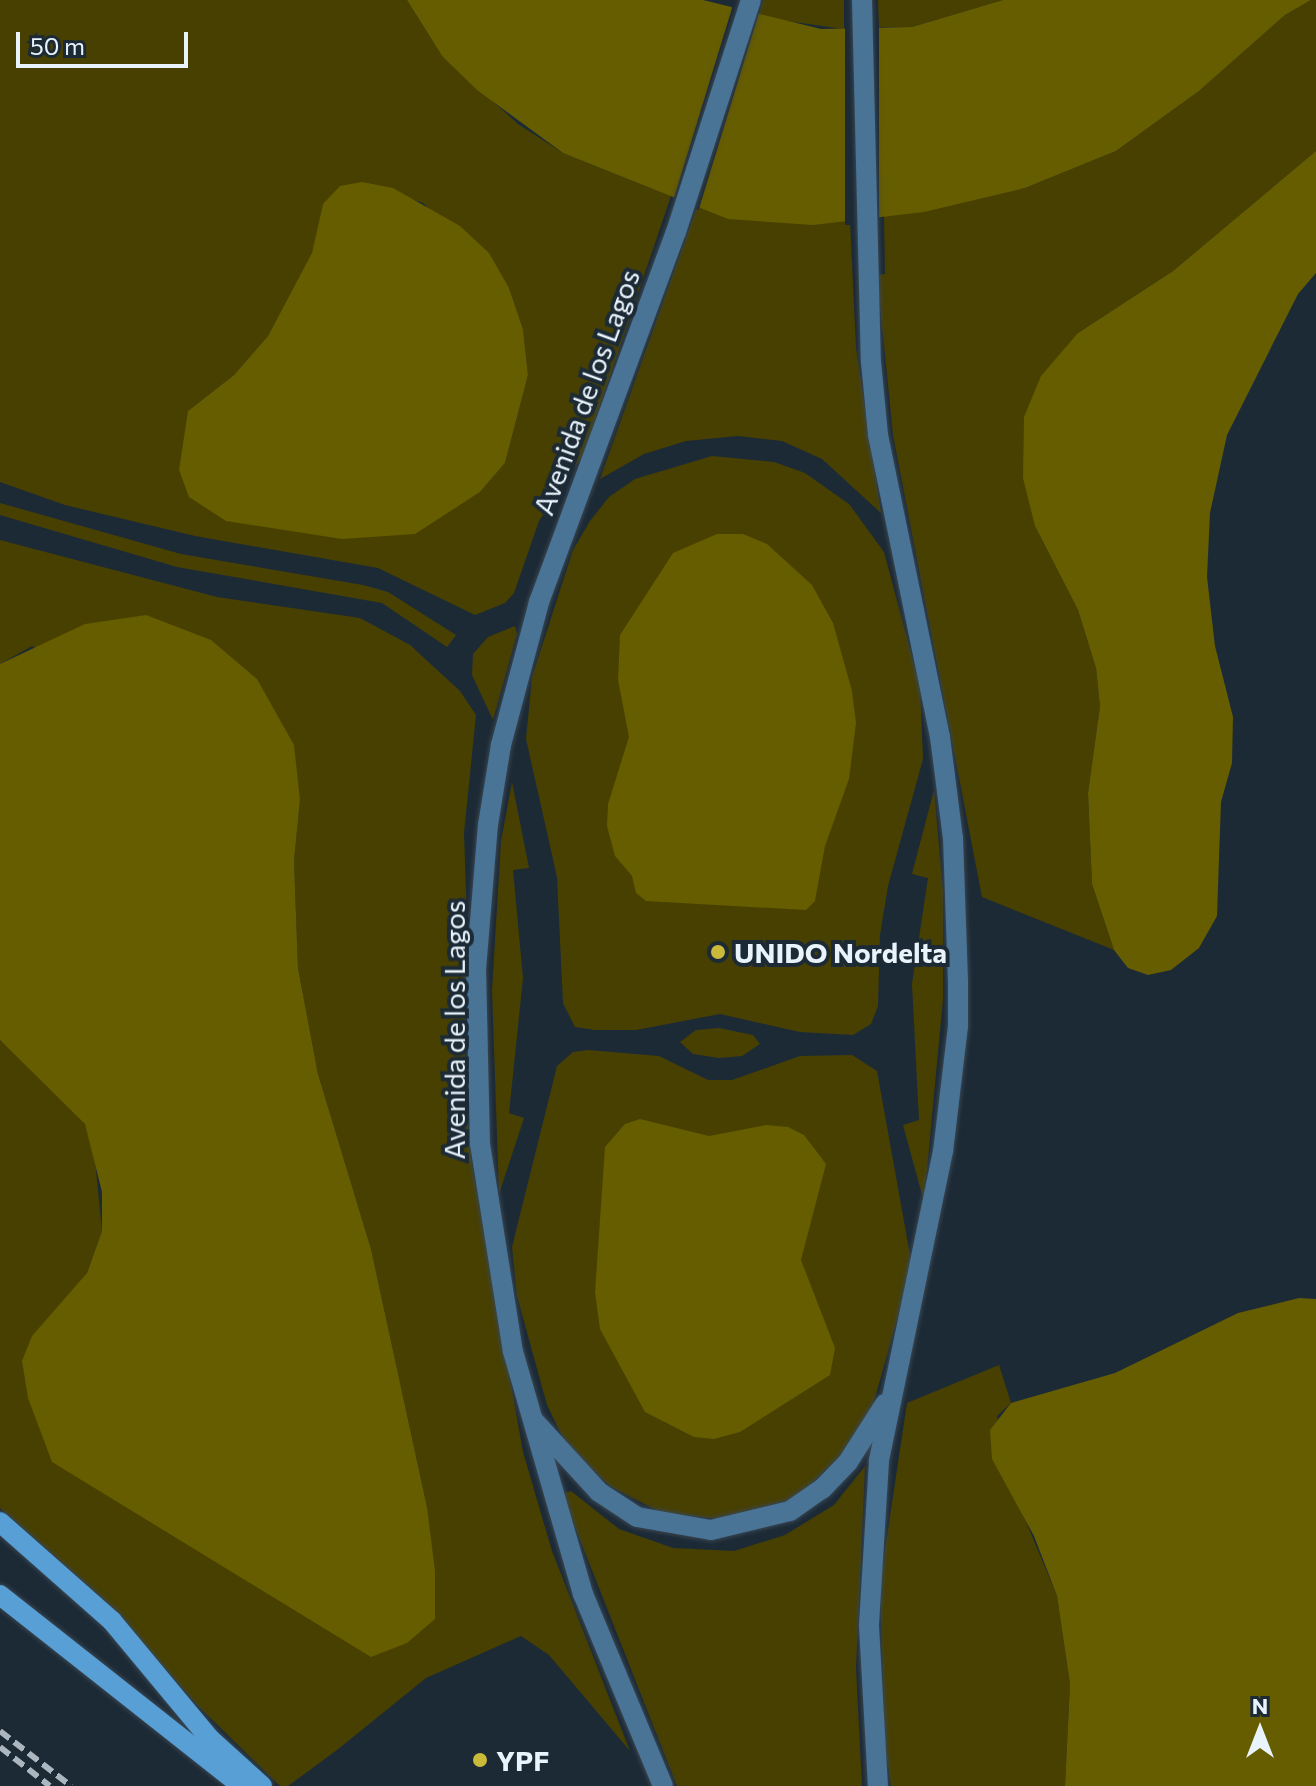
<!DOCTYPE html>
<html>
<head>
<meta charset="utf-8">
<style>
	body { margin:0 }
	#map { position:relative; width:1316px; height:1786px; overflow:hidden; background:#1c2a36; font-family:Commissioner,sans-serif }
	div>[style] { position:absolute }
	.green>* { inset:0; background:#484000 }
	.water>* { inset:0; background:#665c00 }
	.pier>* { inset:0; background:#1c2a36; transform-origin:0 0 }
	.roads { filter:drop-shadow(0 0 2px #394652) drop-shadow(0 0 2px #394652) }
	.tertiary>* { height:20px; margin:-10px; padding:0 10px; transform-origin:10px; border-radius:10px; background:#497496 }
	.secondary>* { height:20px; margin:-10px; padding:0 10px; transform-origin:10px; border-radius:10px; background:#579fd5 }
	.rail>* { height:6px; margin-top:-3px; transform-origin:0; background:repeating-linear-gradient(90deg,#abb6bf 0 12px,transparent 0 18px) }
	.dots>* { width:22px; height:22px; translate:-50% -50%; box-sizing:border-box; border:4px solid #1c2a36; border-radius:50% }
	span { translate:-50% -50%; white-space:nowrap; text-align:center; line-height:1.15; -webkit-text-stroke:8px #1c2a36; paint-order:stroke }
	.street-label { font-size:28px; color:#e9f3fb }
	.poi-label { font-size:28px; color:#e9f3fb; font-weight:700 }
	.left { translate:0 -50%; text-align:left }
	.north { position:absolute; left:1220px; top:1690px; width:80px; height:80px; -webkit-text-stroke:6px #1c2a36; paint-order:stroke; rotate:0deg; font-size:22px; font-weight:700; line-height:32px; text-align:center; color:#e9f3fb }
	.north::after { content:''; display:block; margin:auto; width:28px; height:36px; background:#e9f3fb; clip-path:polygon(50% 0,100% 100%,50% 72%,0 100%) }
	.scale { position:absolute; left:16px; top:32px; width:172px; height:36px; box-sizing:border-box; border:4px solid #e9f3fb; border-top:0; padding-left:10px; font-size:24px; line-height:28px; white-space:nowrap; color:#e9f3fb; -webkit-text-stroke:6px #1c2a36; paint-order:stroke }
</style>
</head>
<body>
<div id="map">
	<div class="green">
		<i style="clip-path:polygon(evenodd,0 0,407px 0,442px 56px,518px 124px,563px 153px,671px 196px,584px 453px,539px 521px,514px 593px,505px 603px,475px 615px,378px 568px,195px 536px,65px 505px,0 482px,0 0,362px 182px,423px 203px,509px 288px,523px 329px,528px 375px,505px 463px,480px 492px,415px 533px,188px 411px,234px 375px,268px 336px,313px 253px,323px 204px,362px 182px)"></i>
		<i style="clip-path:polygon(763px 0,844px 0,844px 29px,758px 17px)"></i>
		<i style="clip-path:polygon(878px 0,1003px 0,912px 27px,879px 27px)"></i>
		<i style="clip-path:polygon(1311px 0,1316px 0,1316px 151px,1173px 271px,1078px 333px,1035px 526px,1078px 610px,1096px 668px,1100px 706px,1088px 793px,1092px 884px,1114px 950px,982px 897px,893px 435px,877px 275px,885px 274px,884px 216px,1025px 188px,1116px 151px,1199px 91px,1285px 15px)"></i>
		<i style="clip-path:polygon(697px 207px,850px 220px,856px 348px,881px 513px,822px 459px,782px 441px,738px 436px,686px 441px,644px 454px,600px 479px)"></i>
		<i style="clip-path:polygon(712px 456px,774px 462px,805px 473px,849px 504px,884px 552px,920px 687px,923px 759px,888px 886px,880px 935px,878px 1006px,871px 1024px,853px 1035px,800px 1032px,720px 1014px,636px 1030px,595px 1030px,575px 1027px,563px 1003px,557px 877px,526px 739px,532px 677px,573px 550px,590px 521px,609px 497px,635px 479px)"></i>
		<i style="clip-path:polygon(0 503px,181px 554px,363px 585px,388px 592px,456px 635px,447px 647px,382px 603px,177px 567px,0 515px)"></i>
		<i style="clip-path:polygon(0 540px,217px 597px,360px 618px,410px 645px,460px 691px,476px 715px,464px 833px,468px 952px,464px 1087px,473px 1170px,523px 1452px,552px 1551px,630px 1751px,549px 1655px,521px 1636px,426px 1678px,337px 1750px,288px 1786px,280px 1786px,198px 1706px,103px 1599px,0 1508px,0 1040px,65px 1100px,85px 1124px,94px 1150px,102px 1231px,87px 1273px,63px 1304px,427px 1507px,371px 1249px,318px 1074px,298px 968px,294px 861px,300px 800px,32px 646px,0 664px)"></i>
		<i style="clip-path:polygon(515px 626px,517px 634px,493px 720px,472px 675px,473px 654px,488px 637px)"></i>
		<i style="clip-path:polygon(512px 782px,529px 868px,513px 870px,523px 978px,509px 1113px,524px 1118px,499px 1194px,492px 990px,501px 841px)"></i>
		<i style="clip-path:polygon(934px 790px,943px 891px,943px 999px,924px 1202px,903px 1125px,919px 1120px,912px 984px,928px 878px,912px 874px)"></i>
		<i style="clip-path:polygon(719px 1028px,753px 1035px,760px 1044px,742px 1056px,719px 1058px,693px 1054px,680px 1042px,696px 1030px)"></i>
		<i style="clip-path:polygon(588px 1050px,659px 1056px,708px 1080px,732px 1080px,800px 1056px,852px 1055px,877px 1071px,912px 1266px,873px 1405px,853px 1444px,796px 1498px,718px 1519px,660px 1512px,610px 1486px,586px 1464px,562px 1436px,547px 1405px,517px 1296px,512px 1247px,557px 1066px,573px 1052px)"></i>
		<i style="clip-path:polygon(999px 1365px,1011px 1403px,997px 1416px,1019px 1505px,1057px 1596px,1070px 1684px,1065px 1786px,891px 1786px,885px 1748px,880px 1583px,907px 1403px)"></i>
		<i style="clip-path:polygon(865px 1466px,856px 1668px,862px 1786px,677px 1786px,562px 1494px,571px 1491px,619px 1529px,673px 1548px,734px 1551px,785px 1535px,834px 1505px)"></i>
	</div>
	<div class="water">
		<i style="clip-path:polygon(407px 0,703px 0,821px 29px,912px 27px,1003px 0,1311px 0,1285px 15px,1199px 91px,1116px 151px,1025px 188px,924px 212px,813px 225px,728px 219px,563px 153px,477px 90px,442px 56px)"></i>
		<i style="clip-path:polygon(1316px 151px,1316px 273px,1298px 294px,1227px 435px,1210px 513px,1207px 577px,1215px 646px,1233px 717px,1232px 763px,1221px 802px,1217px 916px,1199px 948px,1171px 970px,1148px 975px,1128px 968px,1114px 950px,1092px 884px,1088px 793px,1100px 706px,1096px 668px,1078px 610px,1035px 526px,1023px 478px,1024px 417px,1041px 376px,1078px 333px,1173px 271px)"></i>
		<i style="clip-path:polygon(362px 182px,393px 188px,460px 226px,489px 253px,509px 288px,523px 329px,528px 375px,505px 463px,480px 492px,415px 534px,342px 539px,226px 521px,189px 497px,179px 470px,188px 411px,234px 375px,268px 336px,312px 253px,323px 204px,340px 186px)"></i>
		<i style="clip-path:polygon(717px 534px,743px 534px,767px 544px,812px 585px,833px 623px,852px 691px,856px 723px,849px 779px,825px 846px,815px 901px,806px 910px,646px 901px,636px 893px,632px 876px,615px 856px,607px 826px,608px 804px,629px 737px,618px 680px,620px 635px,673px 553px)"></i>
		<i style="clip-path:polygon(146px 615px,211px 640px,257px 679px,294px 745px,300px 800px,294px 861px,298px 968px,318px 1074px,371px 1249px,427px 1507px,435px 1571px,435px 1619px,407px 1643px,371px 1657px,52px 1462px,28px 1398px,22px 1361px,32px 1336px,87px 1273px,102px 1231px,102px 1192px,85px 1124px,0 1040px,0 664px,85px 624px)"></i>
		<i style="clip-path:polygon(640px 1119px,709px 1136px,766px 1125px,788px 1127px,804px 1135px,826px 1164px,801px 1260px,835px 1348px,830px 1375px,740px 1432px,714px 1439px,694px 1437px,645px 1412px,600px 1329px,595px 1292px,605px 1147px,625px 1124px)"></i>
		<i style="clip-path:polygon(1299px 1298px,1316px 1299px,1316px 1786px,1065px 1786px,1070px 1684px,1057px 1596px,1034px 1536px,992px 1459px,990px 1430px,1011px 1403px,1115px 1373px,1238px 1313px)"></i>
	</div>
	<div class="pier">
		<i style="left:733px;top:5px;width:27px;height:206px;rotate:17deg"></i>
		<i style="left:845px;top:24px;width:34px;height:201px"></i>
	</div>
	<div class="roads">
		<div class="tertiary">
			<i style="left:862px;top:0;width:362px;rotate:88.6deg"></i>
			<i style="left:871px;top:362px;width:73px;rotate:84.5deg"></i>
			<i style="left:878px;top:435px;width:308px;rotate:78.4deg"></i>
			<i style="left:940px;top:737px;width:102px;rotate:82.7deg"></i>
			<i style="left:953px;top:838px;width:142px;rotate:88deg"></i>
			<i style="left:958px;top:980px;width:46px;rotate:90deg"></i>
			<i style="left:958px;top:1026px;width:126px;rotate:96.8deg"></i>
			<i style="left:943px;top:1151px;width:317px;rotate:101.7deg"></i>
			<i style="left:879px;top:1461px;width:165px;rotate:93.5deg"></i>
			<i style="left:869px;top:1626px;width:160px;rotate:86.8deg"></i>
			<i style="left:534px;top:1421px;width:96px;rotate:47.5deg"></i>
			<i style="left:599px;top:1492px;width:45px;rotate:33.3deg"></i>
			<i style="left:637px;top:1517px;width:75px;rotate:10deg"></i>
			<i style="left:711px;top:1530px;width:81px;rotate:-13.5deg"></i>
			<i style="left:790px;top:1511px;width:39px;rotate:-35deg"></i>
			<i style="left:822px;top:1489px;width:37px;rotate:-46deg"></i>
			<i style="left:848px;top:1462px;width:69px;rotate:-57.5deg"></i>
			<i style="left:663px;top:1786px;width:208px;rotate:-112.6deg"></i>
			<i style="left:583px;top:1594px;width:252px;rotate:-106.1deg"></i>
			<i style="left:513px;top:1352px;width:211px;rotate:-99deg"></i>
			<i style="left:480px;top:1144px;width:174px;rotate:-91.3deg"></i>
			<i style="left:476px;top:970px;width:145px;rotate:-85.3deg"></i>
			<i style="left:488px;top:825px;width:81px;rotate:-80.8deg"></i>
			<i style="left:501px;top:745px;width:148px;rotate:-75.1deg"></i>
			<i style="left:539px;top:602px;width:395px;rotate:-69.7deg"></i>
			<i style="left:676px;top:232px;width:244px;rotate:-72.1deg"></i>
		</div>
		<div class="secondary">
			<i style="left:0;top:1522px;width:149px;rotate:41.5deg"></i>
			<i style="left:112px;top:1621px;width:153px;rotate:50.3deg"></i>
			<i style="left:210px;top:1739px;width:70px;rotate:42.1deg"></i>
			<i style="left:0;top:1595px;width:308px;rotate:38.3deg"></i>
		</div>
	</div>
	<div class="rail">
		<i style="left:0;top:1731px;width:90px;rotate:37.8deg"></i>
		<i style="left:0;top:1747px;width:63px;rotate:38deg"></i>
	</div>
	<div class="dots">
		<i style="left:718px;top:952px;background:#caba39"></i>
		<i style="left:480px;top:1760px;background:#caba39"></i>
	</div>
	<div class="street-label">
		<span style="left:586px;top:392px;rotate:-70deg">Avenida de los Lagos</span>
		<span style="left:454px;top:1030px;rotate:-90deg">Avenida de los Lagos</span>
	</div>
	<div class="poi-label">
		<span class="left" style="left:734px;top:952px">UNIDO Nordelta</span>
		<span class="left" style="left:496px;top:1760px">YPF</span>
	</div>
	<div class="north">N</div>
	<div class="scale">50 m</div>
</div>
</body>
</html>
